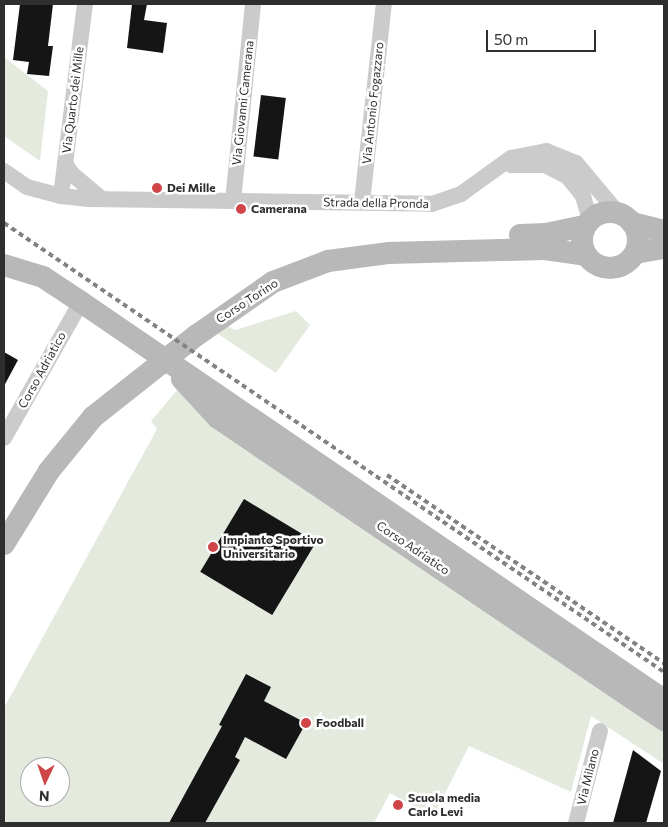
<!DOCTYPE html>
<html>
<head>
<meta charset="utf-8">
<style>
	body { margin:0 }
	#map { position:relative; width:668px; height:827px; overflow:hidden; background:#fff; font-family:Commissioner,sans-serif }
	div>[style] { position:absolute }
	.green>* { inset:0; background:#e4eade }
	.building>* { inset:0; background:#151515; transform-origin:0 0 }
	.street>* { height:16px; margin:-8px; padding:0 8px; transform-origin:8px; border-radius:8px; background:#cbcbcb }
	.secondary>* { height:22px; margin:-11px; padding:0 11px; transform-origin:11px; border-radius:11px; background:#b8b8b8 }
	.secondary>.ring { margin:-11px; padding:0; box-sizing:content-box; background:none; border:22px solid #b8b8b8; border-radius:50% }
	.rail>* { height:4px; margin-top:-2px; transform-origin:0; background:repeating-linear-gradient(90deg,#838383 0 5px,transparent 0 9px) }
	.dots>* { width:14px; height:14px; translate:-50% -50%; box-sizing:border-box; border:2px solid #fff; border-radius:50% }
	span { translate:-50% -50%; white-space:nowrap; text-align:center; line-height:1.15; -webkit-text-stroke:5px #fff; paint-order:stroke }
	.street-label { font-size:12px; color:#2e2e2e }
	.poi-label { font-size:12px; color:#2e2e2e; font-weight:700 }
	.left { translate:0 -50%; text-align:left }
	.frame { position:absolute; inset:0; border:5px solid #2e2e2e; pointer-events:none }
	.north { position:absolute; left:20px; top:757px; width:50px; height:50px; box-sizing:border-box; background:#fff; border:1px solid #ababab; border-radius:50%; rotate:183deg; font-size:14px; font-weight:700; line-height:20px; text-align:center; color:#2e2e2e }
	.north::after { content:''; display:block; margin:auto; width:18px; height:22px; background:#d04648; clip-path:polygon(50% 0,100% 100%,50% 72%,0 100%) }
	.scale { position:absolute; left:486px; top:30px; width:110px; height:22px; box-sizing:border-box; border:2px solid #2e2e2e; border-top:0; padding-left:6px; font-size:15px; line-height:18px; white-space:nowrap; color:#2e2e2e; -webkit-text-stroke:4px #fff; paint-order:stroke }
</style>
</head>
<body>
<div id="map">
	<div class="green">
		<i style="clip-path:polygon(4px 57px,48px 91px,40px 161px,4px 136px)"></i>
		<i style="clip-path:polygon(296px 311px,310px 325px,276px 373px,218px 334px,228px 326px,235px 330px)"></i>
		<i style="clip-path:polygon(evenodd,179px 388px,664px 729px,664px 764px,591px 716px,571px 792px,469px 746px,433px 817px,390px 793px,374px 823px,4px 823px,4px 708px,157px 429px,151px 421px,179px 388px,30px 767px,60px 767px,60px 797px,30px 797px,30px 767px)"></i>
	</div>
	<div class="building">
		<i style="clip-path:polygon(20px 4px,53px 4px,48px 46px,53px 46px,49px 76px,27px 74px,29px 62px,13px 60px)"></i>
		<i style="clip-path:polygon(132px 4px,147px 4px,144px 20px,167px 23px,163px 53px,127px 48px)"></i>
		<i style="left:261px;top:95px;width:25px;height:62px;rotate:7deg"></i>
		<i style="clip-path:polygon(4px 352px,18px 360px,4px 386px)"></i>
		<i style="left:244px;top:499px;width:84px;height:85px;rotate:31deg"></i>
		<i style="clip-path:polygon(246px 674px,271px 687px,264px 701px,306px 723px,286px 759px,245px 737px,235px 757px,240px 760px,205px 823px,169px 823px,222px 726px,219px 725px)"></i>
		<i style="clip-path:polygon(633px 750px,661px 771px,646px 823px,613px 823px)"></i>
	</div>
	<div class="street">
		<i style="left:65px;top:163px;width:13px;rotate:58deg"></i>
		<i style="left:72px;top:174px;width:39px;rotate:40deg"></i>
		<i style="left:511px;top:165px;width:34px"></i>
		<i style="left:545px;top:165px;width:25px;rotate:27deg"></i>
		<i style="left:567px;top:176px;width:26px;rotate:51deg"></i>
		<i style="left:583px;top:196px;width:25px;rotate:74deg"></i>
		<i style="left:4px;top:171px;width:28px;rotate:35deg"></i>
		<i style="left:27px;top:187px;width:35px;rotate:15deg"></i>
		<i style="left:61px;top:196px;width:28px;rotate:6deg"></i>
		<i style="left:89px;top:199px;width:343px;rotate:0.8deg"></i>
		<i style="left:432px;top:204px;width:31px;rotate:-19deg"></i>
		<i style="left:461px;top:194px;width:62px;rotate:-35.8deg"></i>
		<i style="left:511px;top:158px;width:36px;rotate:-11deg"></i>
		<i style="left:546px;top:151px;width:32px;rotate:22deg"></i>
		<i style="left:576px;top:163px;width:65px;rotate:50deg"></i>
		<i style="left:61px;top:196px;width:193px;rotate:-82.9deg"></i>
		<i style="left:233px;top:201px;width:198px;rotate:-84.2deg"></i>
		<i style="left:362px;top:202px;width:199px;rotate:-83.7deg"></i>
		<i style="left:4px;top:438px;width:156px;rotate:-60.5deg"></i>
		<i style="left:576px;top:823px;width:95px;rotate:-75.4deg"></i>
	</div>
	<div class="secondary">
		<i class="ring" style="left:582px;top:212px;width:34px;height:34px"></i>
		<i style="left:632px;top:223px;width:33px;rotate:14deg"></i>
		<i style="left:520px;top:235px;width:26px;rotate:-2deg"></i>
		<i style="left:546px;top:234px;width:40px;rotate:-12deg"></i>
		<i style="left:635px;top:253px;width:29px;rotate:-10deg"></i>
		<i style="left:4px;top:265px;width:41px;rotate:17.1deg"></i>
		<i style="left:43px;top:277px;width:45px;rotate:33.3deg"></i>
		<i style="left:81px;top:302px;width:706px;rotate:34.32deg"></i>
		<i style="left:182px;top:379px;width:53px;rotate:47.3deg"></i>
		<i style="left:218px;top:418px;width:539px;rotate:34.1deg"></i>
		<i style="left:4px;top:544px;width:86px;rotate:-58.3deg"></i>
		<i style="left:49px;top:471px;width:70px;rotate:-50.8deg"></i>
		<i style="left:93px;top:417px;width:132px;rotate:-38.3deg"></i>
		<i style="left:197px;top:335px;width:93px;rotate:-34.9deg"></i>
		<i style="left:273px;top:282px;width:59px;rotate:-20.9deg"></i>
		<i style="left:328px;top:261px;width:62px;rotate:-7.5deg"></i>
		<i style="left:389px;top:253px;width:156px;rotate:-1.5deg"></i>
		<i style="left:545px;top:249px;width:41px;rotate:8.3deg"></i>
	</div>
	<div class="rail">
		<i style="left:4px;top:223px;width:798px;rotate:34.23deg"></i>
		<i style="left:387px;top:475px;width:335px;rotate:34.2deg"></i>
	</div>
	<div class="dots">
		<i style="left:157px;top:188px;background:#d04648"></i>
		<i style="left:241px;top:209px;background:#d04648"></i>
		<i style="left:213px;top:547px;background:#d04648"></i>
		<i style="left:306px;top:723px;background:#d04648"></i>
		<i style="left:398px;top:805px;background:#d04648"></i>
	</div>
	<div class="street-label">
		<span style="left:73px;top:100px;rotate:-83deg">Via Quarto dei Mille</span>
		<span style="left:243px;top:103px;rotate:-84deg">Via Giovanni Camerana</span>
		<span style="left:373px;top:103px;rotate:-84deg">Via Antonio Fogazzaro</span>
		<span style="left:376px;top:203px;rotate:1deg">Strada della Pronda</span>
		<span style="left:247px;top:301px;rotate:-33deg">Corso Torino</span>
		<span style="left:42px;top:370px;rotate:-61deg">Corso Adriatico</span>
		<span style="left:413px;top:548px;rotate:34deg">Corso Adriatico</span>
		<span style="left:588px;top:777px;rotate:-76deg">Via Milano</span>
	</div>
	<div class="poi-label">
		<span class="left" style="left:167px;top:188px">Dei Mille</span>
		<span class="left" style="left:251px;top:209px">Camerana</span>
		<span class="left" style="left:223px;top:547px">Impianto Sportivo<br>Universitario</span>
		<span class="left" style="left:316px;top:723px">Foodball</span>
		<span class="left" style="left:408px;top:805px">Scuola media<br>Carlo Levi</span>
	</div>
	<div class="frame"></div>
	<div class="north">N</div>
	<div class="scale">50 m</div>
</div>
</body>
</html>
